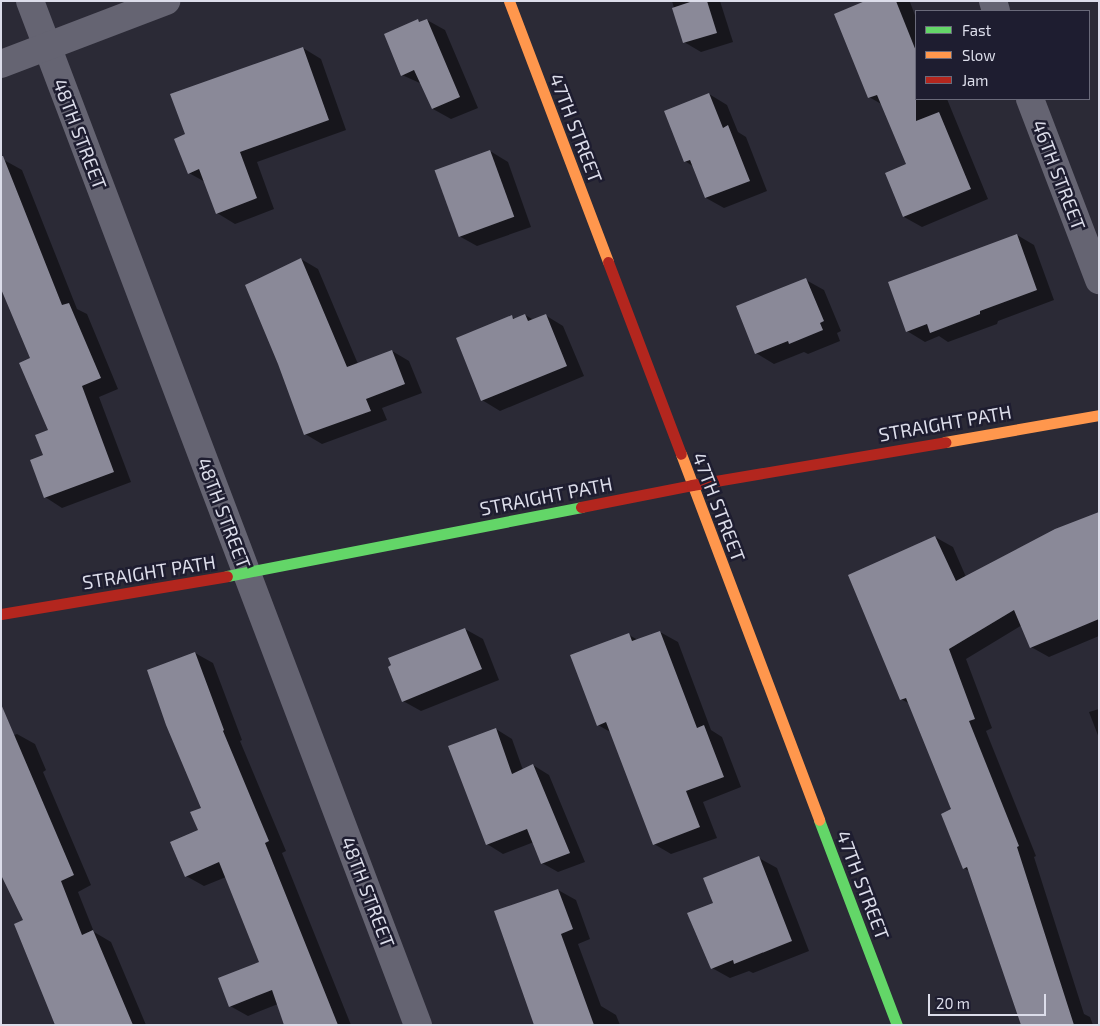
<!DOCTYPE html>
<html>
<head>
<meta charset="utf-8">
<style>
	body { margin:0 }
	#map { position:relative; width:1100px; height:1026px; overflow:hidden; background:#2b2a36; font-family:"Exo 2",sans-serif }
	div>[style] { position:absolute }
	.shadow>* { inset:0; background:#0007 }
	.building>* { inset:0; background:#8a8998; transform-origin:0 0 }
	.street>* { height:28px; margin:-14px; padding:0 14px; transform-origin:14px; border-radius:14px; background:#656472 }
	.fast>* { height:11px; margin:-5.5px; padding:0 5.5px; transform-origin:5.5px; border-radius:5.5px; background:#63d668 }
	.slow>* { height:11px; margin:-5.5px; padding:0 5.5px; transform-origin:5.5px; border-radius:5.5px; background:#ff974d }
	.jam>* { height:11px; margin:-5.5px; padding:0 5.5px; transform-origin:5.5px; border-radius:5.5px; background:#b3261e }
	span { translate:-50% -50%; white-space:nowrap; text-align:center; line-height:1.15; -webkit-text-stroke:5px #1e1d30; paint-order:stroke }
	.street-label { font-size:19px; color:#dcddea }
	.frame { position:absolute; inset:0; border:2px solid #dcddea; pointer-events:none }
	.legend { position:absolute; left:915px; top:10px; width:175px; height:90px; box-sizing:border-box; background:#1e1d30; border:1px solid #6a6a7a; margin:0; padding:6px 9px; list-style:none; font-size:15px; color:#dcddea }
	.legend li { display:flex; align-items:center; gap:10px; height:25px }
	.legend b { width:25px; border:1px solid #6a6a7a }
	.scale { position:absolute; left:928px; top:994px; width:118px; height:22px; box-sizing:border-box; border:2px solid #dcddea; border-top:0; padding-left:6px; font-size:15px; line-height:18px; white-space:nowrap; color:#dcddea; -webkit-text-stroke:4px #1e1d30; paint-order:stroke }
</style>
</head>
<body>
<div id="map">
	<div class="shadow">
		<i style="clip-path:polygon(672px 1px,720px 1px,733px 42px,701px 52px,684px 42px)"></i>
		<i style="clip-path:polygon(869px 1px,910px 2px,916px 18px,916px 99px,947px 99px,988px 199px,922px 227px,904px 217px,887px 174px,908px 165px,883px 105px,869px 97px)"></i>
		<i style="clip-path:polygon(417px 20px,421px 23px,427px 20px,445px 30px,478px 108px,451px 119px,433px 109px,422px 84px,402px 75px)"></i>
		<i style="clip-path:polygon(303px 48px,321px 59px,346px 130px,257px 162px,274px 209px,235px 224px,217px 213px,205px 182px,189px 173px,186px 135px)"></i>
		<i style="clip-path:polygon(709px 94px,727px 105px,738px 132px,746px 137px,767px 191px,724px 208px,706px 198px,694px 167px,685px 161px)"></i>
		<i style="clip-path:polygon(490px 151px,508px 162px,531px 227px,477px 246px,459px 236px)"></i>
		<i style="clip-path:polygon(4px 160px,22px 170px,77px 309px,87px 314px,118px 389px,99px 397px,131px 482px,62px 508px,45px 497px,45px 456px,50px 430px,32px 359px)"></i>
		<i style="clip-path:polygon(1017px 235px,1034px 245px,1054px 300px,998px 321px,997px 324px,948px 342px,939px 336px,925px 342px,907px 331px)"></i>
		<i style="clip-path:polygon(301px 259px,318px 269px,358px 364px,392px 351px,409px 361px,422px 393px,382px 408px,387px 420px,322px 444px,305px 434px)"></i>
		<i style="clip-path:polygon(806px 280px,824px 290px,841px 331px,837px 333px,840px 341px,808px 354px,804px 352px,774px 364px,756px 353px)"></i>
		<i style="clip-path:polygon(525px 315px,534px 320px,545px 315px,563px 326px,584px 376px,500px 411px,482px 400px,512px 317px,516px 319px)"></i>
		<i style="clip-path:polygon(1099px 517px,1099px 636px,1049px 657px,1031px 647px,1022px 625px,966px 659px,992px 728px,986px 731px,1036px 856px,1034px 857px,1084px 1014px,1090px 1017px,1093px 1025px,1025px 1025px,969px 871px,964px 868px,952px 810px,910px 704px,901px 699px,935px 537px,953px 547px,966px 577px)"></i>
		<i style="clip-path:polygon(465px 629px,483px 639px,499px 680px,421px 711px,403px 701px)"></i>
		<i style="clip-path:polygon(660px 632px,678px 642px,711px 730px,722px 737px,741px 787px,703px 802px,717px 838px,671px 854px,654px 844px,612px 733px,598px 725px,629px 635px,638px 640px)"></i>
		<i style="clip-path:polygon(195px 653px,213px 663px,242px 740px,240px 741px,286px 851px,282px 853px,351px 1025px,285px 1025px,278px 1004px,248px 1016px,230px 1006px,261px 962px,226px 877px,204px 886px,186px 876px,199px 831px,203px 808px)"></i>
		<i style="clip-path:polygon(1099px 709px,1099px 738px,1089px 712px)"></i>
		<i style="clip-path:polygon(496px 729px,512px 739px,523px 770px,533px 765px,549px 775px,585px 862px,558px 872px,542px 863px,534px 842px,503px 854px,487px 844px)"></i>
		<i style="clip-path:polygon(17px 734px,35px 744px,46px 770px,43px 772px,91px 885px,78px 892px,94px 932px,111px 942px,146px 1025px,55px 1025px,25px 921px,1px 740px)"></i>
		<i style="clip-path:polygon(759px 858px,777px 868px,809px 951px,753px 973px,749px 971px,730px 978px,712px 968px,715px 904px)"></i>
		<i style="clip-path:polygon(558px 890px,576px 900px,590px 939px,578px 944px,601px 1006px,616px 1015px,620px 1025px,539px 1025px)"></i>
	</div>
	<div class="building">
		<i style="clip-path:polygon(693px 1px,707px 1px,717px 33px,683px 43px,672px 8px)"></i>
		<i style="clip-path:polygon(865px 1px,896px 1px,916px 51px,916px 121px,939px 112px,971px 189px,903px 217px,885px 173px,906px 164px,877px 95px,868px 98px,834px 14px)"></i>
		<i style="clip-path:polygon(418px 19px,419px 22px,427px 19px,460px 97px,432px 109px,414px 70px,401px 76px,384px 34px)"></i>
		<i style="clip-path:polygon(303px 47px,329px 120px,240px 152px,257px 198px,216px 214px,199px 169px,188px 174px,174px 139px,185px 134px,170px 94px)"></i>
		<i style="clip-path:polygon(709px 93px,723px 128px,728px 125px,750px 181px,705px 198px,690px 160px,684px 162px,664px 111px)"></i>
		<i style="left:490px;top:150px;width:71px;height:59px;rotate:70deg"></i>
		<i style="clip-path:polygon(1px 156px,3px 156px,62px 305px,69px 303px,101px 378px,82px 386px,114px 472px,44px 498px,30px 460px,43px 455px,35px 435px,48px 430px,19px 363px,30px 358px,1px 289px)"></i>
		<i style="clip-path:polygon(1017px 234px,1037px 290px,980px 311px,980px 314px,930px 333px,927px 324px,906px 332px,888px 282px)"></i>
		<i style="clip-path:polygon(301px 258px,347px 367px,392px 350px,405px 384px,366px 399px,371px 411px,304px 435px,278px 364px,245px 285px)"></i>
		<i style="clip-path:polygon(806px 278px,824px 321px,820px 323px,823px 330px,789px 344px,788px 341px,755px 354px,736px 306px)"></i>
		<i style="clip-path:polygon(525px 314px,528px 321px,546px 314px,567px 366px,481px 401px,456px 338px,512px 315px,513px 319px)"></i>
		<i style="clip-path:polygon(1099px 512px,1099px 619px,1030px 648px,1014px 610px,949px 649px,975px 719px,969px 721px,1019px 846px,1017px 847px,1074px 1025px,1021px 1025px,967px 867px,963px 869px,941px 814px,951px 809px,906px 698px,900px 700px,848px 575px,935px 536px,956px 581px,1055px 529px)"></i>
		<i style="clip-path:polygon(465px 628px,482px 669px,402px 702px,388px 667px,391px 665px,388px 658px)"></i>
		<i style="clip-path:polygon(660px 631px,697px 728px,704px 725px,724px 777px,686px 791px,700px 827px,653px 845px,606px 722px,597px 726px,570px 655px,629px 633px,632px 641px)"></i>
		<i style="clip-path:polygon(195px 652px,224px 730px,223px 731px,269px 841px,265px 843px,338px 1025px,284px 1025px,272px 990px,229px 1007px,218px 978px,259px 962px,219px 862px,185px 877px,170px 842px,198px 830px,190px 812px,201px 808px,166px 725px,147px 670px)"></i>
		<i style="clip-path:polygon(1px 704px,74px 875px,61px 881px,82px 935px,93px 930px,133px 1025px,55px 1025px,14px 924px,23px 920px,1px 875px)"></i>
		<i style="clip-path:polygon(496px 728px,512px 774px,533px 764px,570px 853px,541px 864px,527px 829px,486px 845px,448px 746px)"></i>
		<i style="clip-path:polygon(759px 856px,792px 941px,734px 964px,733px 960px,711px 969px,687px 913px,713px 903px,703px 878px)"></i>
		<i style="clip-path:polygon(558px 889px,573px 929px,561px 934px,594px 1025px,534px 1025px,494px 911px)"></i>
	</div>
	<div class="street">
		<i style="left:30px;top:1px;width:1095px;rotate:69.25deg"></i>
		<i style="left:993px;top:1px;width:10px;rotate:73deg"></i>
		<i style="left:1px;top:64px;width:177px;rotate:-20.9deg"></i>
		<i style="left:1030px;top:99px;width:194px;rotate:69.1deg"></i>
	</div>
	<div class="fast">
		<i style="left:227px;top:576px;width:361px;rotate:-11deg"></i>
		<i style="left:819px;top:820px;width:219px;rotate:69.2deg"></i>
	</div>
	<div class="slow">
		<i style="left:509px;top:1px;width:279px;rotate:69.2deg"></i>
		<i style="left:945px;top:442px;width:156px;rotate:-9.9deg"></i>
		<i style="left:681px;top:454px;width:391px;rotate:69.3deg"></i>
	</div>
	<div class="jam">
		<i style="left:608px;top:262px;width:205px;rotate:69.2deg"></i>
		<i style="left:581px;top:507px;width:113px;rotate:-11.2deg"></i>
		<i style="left:692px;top:485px;width:257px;rotate:-9.6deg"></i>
		<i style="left:1px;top:614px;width:229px;rotate:-9.5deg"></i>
	</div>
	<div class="street-label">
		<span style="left:576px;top:128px;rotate:69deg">47TH STREET</span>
		<span style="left:80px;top:134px;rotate:69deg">48TH STREET</span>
		<span style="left:1059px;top:175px;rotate:69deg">46TH STREET</span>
		<span style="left:945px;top:423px;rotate:-10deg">STRAIGHT PATH</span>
		<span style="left:546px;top:496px;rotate:-11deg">STRAIGHT PATH</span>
		<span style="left:719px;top:507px;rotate:69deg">47TH STREET</span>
		<span style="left:224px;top:513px;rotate:69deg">48TH STREET</span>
		<span style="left:149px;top:572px;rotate:-9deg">STRAIGHT PATH</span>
		<span style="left:863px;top:885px;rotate:69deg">47TH STREET</span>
		<span style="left:368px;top:892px;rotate:69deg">48TH STREET</span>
	</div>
	<div class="frame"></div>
	<ul class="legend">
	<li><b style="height:6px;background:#63d668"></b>Fast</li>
	<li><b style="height:6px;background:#ff974d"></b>Slow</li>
	<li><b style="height:6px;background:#b3261e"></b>Jam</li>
	</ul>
	<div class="scale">20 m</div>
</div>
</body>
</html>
